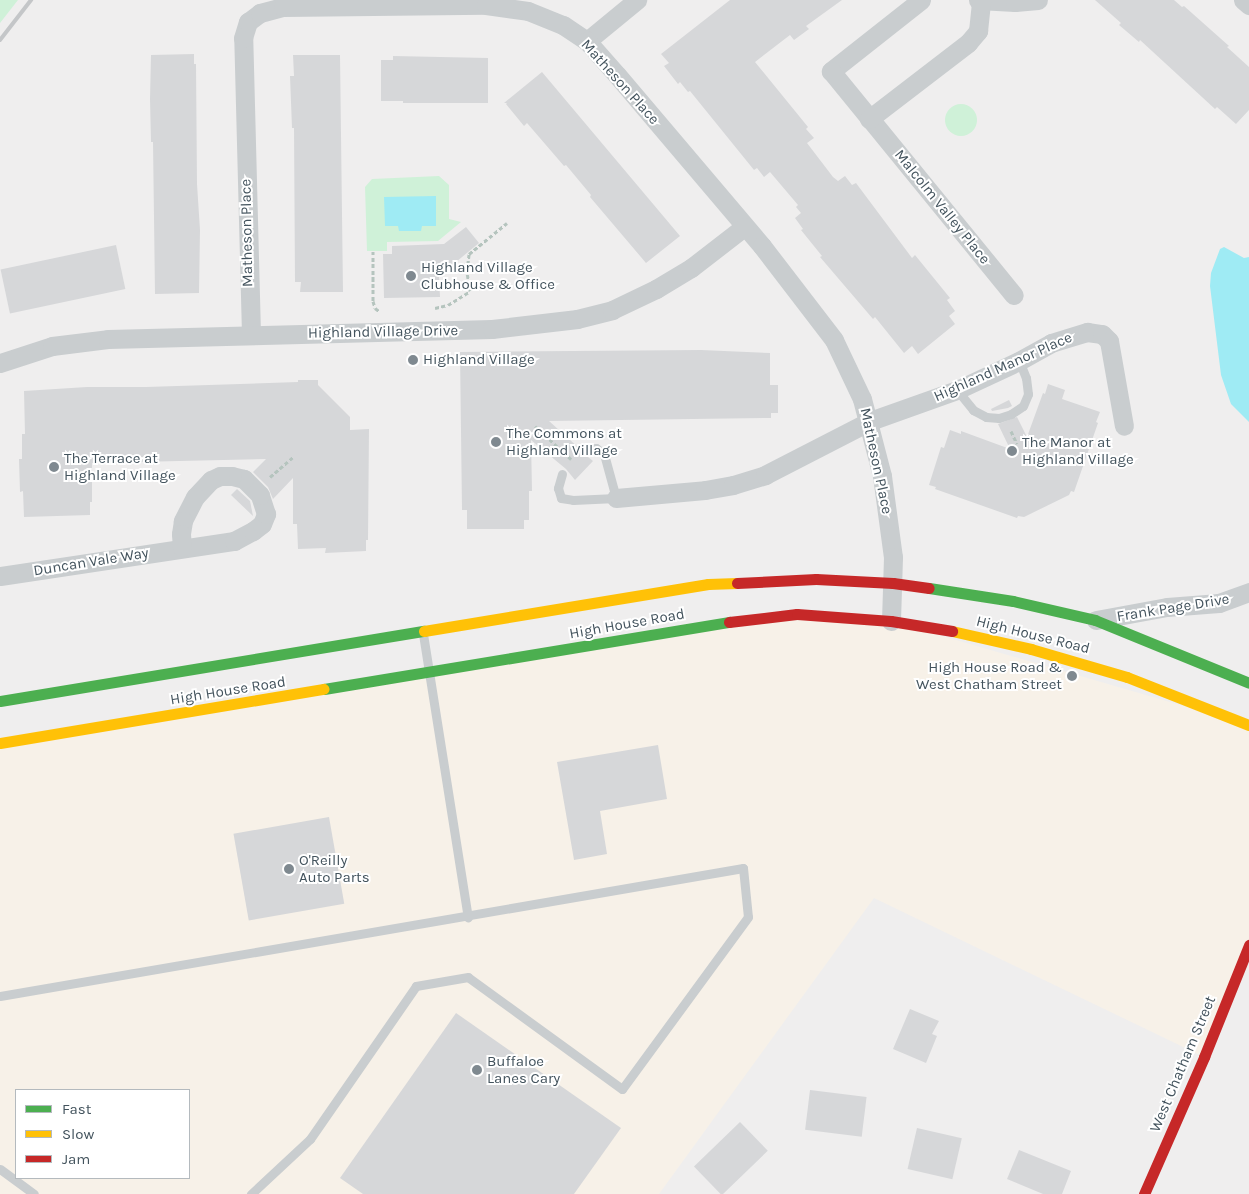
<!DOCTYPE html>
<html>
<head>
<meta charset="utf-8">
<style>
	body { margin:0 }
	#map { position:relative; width:1249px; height:1194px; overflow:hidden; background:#efeeee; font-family:Karla,sans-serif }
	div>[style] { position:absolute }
	.commercial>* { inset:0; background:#f7f1e8 }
	.green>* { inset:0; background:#cff1d8 }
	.round { border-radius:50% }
	.water>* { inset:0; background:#9febf4 }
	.building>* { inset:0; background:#d6d7d9; transform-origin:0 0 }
	.path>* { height:3px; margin-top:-1.5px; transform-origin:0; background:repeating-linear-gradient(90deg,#b5c4be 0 4px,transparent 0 6.5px) }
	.lane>* { height:9px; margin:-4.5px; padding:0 4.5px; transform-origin:4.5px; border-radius:4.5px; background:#c9cdcf }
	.street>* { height:19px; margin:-9.5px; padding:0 9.5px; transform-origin:9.5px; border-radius:9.5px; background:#c9cdcf }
	.fast>* { height:11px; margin:-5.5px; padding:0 5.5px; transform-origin:5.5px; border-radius:5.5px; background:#4caf50 }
	.slow>* { height:11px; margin:-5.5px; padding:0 5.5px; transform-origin:5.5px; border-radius:5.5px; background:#ffc107 }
	.jam>* { height:11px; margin:-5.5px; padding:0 5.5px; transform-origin:5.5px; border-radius:5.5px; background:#c62828 }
	.rail>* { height:4px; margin:-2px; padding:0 2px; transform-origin:2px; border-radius:2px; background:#c4c6c8 }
	.dots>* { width:14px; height:14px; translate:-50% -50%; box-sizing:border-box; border:2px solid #fff; border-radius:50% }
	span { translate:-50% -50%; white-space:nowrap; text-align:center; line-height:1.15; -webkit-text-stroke:4px #fff; paint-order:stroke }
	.street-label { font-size:15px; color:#43535d }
	.poi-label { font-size:15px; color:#43535d }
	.left { translate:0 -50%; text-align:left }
	.right { translate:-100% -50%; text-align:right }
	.legend { position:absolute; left:15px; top:1089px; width:175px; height:90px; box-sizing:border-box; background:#fff; border:1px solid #b4babe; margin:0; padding:6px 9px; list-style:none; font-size:15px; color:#43535d }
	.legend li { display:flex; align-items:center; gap:10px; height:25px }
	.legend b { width:25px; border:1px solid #b4babe }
</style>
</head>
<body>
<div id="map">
	<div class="commercial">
		<i style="clip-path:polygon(evenodd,797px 614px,891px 621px,1249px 725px,1249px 945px,1204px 1057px,874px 898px,659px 1194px,0 1194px,0 743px,797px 614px,16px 1090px,189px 1090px,189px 1178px,16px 1178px,16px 1090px)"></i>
	</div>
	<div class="green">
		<i style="clip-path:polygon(0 0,18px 0,0 23px)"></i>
		<i class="round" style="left:945px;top:104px;width:32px;height:32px"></i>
		<i style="clip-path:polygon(439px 176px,449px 185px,449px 219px,461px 222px,438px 241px,387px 242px,387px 251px,367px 251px,365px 187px,372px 179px)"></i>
	</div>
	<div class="water">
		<i style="clip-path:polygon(436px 196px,436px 226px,422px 226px,421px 231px,399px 231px,398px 226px,385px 226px,384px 197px)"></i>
		<i style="clip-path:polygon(1224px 247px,1244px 258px,1249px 257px,1249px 422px,1231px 404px,1221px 375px,1210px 286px,1211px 273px,1220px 249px)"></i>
	</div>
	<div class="building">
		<i style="clip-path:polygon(730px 0,842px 0,806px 26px,809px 29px,794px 40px,790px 35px,755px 62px,808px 127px,806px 129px,814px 138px,807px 143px,833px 177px,838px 181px,845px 176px,852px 185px,856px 183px,912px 258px,915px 255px,950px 298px,947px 300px,955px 311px,949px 316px,955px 324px,918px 354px,912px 346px,904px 353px,875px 317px,873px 319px,820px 257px,822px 256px,801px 230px,803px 229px,795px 218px,801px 213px,796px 207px,798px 205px,770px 172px,764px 177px,757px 168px,754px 170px,690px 91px,688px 92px,680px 82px,678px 84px,664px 66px,669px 63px,661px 54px)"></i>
		<i style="clip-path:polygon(1095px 0,1174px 0,1182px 7px,1184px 6px,1229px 46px,1227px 47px,1249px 67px,1249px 110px,1236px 124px,1217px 107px,1215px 109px,1140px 40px,1139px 42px,1119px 25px,1121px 23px)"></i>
		<i style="clip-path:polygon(194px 54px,194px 64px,196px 64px,197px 184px,200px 230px,199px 293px,155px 294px,153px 142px,151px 142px,150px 99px,151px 55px)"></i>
		<i style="clip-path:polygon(293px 55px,340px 55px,343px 292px,300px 292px,301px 282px,295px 282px,294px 128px,292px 128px,290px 76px,294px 76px)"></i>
		<i style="clip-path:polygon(393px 56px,488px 58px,488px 103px,403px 103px,403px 101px,381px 101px,381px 60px,393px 60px)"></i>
		<i style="clip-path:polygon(542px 72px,680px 236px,646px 263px,590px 197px,591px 195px,566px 165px,564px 166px,527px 123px,524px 126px,506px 104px,507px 103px,504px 103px)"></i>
		<i style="clip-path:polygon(466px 227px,479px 243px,439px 276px,440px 297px,384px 298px,383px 254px,392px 254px,392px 246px,444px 244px)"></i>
		<i style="left:116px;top:245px;width:45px;height:118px;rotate:78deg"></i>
		<i style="clip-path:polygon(701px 350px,770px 353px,770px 385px,778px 385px,778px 413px,771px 413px,771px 418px,549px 421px,580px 449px,582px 456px,588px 457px,593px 461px,575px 480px,566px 469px,531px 440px,532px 491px,529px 491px,529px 520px,524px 520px,524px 529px,467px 529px,467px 510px,462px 510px,460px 352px)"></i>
		<i style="clip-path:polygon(298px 380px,318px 380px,318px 385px,350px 417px,350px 430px,369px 429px,368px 540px,366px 540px,366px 551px,325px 553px,326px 548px,298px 549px,297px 524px,293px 524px,293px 478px,273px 499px,268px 487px,253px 472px,266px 459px,92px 463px,92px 502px,90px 502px,90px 515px,24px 517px,23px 491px,20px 492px,19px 459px,22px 459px,22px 434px,25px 434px,24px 391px,87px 387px,146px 387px,298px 382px)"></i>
		<i style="clip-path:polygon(1048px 384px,1065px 390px,1062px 399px,1100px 412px,1096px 422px,1098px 423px,1074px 492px,1071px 491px,1069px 495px,1024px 517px,1018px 516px,1017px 518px,935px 489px,936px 487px,929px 485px,941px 447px,944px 448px,950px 430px,961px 434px,961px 431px,1010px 449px,998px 424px,1017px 417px,1027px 437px,1043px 393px,1045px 394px)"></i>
		<i style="clip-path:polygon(1009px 400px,1012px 406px,1008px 408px,992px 411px,991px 409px)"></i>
		<i style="clip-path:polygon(237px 489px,250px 501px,253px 516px,231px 495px)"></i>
		<i style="clip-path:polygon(658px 745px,667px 799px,600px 811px,607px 854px,574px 860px,557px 762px)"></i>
		<i style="left:329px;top:817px;width:88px;height:97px;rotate:80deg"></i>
		<i style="clip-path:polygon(910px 1009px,939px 1021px,932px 1034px,937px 1036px,926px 1063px,893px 1049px)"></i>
		<i style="clip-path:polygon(456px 1013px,621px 1128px,574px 1194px,363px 1194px,340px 1178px)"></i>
		<i style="left:810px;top:1090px;width:57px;height:40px;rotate:7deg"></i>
		<i style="left:740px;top:1122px;width:40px;height:64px;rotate:46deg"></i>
		<i style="left:917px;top:1128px;width:46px;height:42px;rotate:13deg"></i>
		<i style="clip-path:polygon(1019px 1150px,1071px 1171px,1062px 1194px,1043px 1194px,1007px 1179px)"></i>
	</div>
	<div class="path">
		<i style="left:373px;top:251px;width:50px;rotate:90deg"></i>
		<i style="left:373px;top:301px;width:7px;rotate:74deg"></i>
		<i style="left:375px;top:308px;width:5px;rotate:37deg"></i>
		<i style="left:435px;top:308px;width:13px;rotate:-13deg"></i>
		<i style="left:448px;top:305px;width:26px;rotate:-32deg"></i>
		<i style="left:470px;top:291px;width:20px;rotate:-99deg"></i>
		<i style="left:467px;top:271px;width:17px;rotate:-83deg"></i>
		<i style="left:469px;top:254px;width:49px;rotate:-39.2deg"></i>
		<i style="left:535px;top:426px;width:49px;rotate:42.5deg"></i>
		<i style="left:1011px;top:431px;width:14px;rotate:65deg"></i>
		<i style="left:270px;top:477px;width:30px;rotate:-41deg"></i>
	</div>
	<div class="lane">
		<i style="left:957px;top:390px;width:26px;rotate:51deg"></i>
		<i style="left:973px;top:410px;width:15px;rotate:28deg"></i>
		<i style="left:986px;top:417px;width:13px;rotate:4deg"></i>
		<i style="left:999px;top:418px;width:13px;rotate:-18deg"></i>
		<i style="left:1011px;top:414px;width:14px;rotate:-34deg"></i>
		<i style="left:1023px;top:406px;width:13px;rotate:-67deg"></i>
		<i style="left:1028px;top:394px;width:16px;rotate:-97deg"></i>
		<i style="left:1026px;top:378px;width:18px;rotate:-112deg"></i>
		<i style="left:562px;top:474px;width:15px;rotate:106deg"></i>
		<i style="left:558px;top:488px;width:10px;rotate:73deg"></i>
		<i style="left:561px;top:498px;width:12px;rotate:9deg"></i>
		<i style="left:573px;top:500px;width:43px;rotate:-2.7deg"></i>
		<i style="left:616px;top:498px;width:46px;rotate:-105.3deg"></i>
		<i style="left:604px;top:454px;width:10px;rotate:-143deg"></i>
		<i style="left:596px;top:448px;width:10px;rotate:163deg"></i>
		<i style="left:423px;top:634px;width:287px;rotate:81deg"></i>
		<i style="left:0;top:996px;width:754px;rotate:-9.77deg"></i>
		<i style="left:743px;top:868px;width:49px;rotate:84.2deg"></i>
		<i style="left:748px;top:917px;width:213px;rotate:126.2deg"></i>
		<i style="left:622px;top:1089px;width:190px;rotate:-144deg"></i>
		<i style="left:468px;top:977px;width:53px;rotate:170.2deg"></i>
		<i style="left:416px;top:986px;width:186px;rotate:124.7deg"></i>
		<i style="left:310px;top:1139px;width:81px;rotate:137deg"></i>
		<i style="left:0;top:1169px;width:42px;rotate:36.3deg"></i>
	</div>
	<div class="street">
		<i style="left:921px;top:0;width:115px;rotate:141.7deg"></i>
		<i style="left:831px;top:71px;width:289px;rotate:50.8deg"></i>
		<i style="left:978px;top:0;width:37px;rotate:3deg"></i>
		<i style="left:1015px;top:2px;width:23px;rotate:-5deg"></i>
		<i style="left:1243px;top:0;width:8px;rotate:40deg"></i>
		<i style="left:587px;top:41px;width:65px;rotate:-39.4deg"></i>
		<i style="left:869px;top:119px;width:125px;rotate:-37.5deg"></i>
		<i style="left:968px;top:43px;width:16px;rotate:-50deg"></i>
		<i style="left:978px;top:31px;width:30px;rotate:-84deg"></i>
		<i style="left:251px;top:334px;width:296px;rotate:-91.5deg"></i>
		<i style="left:243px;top:38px;width:17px;rotate:-73deg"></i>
		<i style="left:248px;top:22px;width:15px;rotate:-37deg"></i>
		<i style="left:260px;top:13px;width:24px;rotate:-15deg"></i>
		<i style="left:283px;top:7px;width:203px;rotate:-0.6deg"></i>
		<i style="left:486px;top:5px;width:42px;rotate:8.1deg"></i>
		<i style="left:528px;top:11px;width:38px;rotate:22deg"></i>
		<i style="left:563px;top:25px;width:29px;rotate:34deg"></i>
		<i style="left:587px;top:41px;width:45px;rotate:48.6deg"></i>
		<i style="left:617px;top:75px;width:224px;rotate:49.7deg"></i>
		<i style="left:762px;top:246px;width:118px;rotate:52.5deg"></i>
		<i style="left:834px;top:340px;width:65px;rotate:64.6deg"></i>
		<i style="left:862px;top:399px;width:80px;rotate:75.4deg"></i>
		<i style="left:882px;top:476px;width:82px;rotate:82.3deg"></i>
		<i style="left:893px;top:557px;width:64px;rotate:91.8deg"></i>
		<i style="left:0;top:363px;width:55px;rotate:-18.1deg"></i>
		<i style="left:52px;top:346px;width:56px;rotate:-7.1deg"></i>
		<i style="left:108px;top:339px;width:384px;rotate:-1.5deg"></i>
		<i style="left:492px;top:329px;width:86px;rotate:-6.7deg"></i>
		<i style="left:577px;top:319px;width:36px;rotate:-14deg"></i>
		<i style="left:612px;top:310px;width:49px;rotate:-25.5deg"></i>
		<i style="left:656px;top:289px;width:41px;rotate:-31deg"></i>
		<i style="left:691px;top:268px;width:67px;rotate:-37.7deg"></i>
		<i style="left:616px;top:498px;width:89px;rotate:-5.1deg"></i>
		<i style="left:705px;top:490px;width:28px;rotate:-10deg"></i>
		<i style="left:733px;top:485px;width:34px;rotate:-17deg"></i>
		<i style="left:765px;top:475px;width:118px;rotate:-27.2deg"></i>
		<i style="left:870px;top:421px;width:92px;rotate:-19.6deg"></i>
		<i style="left:957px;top:390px;width:68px;rotate:-25.1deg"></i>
		<i style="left:1019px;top:361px;width:37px;rotate:-29deg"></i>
		<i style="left:1051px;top:343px;width:38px;rotate:-17deg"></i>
		<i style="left:1087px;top:332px;width:15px;rotate:8deg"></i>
		<i style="left:1102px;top:334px;width:10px;rotate:45deg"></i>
		<i style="left:1109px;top:341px;width:86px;rotate:80deg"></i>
		<i style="left:0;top:576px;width:237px;rotate:-8.5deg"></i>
		<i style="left:234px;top:541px;width:21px;rotate:-28deg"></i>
		<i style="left:253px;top:531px;width:11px;rotate:-38deg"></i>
		<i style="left:262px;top:524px;width:11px;rotate:-68deg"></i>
		<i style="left:266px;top:514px;width:20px;rotate:-108deg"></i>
		<i style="left:260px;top:495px;width:23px;rotate:-135deg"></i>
		<i style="left:244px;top:479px;width:12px;rotate:-166deg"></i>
		<i style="left:232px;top:476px;width:12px;rotate:180deg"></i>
		<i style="left:220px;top:476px;width:10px;rotate:156deg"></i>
		<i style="left:211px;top:480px;width:23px;rotate:133deg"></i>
		<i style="left:195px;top:497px;width:27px;rotate:117deg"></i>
		<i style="left:183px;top:521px;width:13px;rotate:99deg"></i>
		<i style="left:181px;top:534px;width:13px;rotate:86deg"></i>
		<i style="left:1096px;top:620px;width:72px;rotate:-10.4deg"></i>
		<i style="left:1167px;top:607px;width:52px;rotate:-4.4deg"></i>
		<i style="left:1219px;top:603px;width:32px;rotate:-20deg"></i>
	</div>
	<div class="fast">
		<i style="left:929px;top:588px;width:85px;rotate:8.8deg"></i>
		<i style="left:1013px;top:601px;width:84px;rotate:13deg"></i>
		<i style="left:1095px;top:620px;width:166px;rotate:22.2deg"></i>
		<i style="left:324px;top:689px;width:411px;rotate:-9.4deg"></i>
		<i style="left:0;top:701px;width:430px;rotate:-9.4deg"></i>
	</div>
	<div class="slow">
		<i style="left:424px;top:631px;width:288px;rotate:-9.4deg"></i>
		<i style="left:708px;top:584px;width:29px;rotate:-2deg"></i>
		<i style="left:952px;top:631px;width:81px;rotate:12.8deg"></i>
		<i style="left:1031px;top:649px;width:100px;rotate:16.3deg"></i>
		<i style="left:1127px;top:677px;width:131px;rotate:21.5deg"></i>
		<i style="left:0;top:743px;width:328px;rotate:-9.5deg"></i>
	</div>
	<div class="jam">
		<i style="left:737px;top:583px;width:79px;rotate:-2.9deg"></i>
		<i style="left:816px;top:579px;width:77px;rotate:3deg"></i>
		<i style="left:893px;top:583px;width:36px;rotate:8deg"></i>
		<i style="left:729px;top:622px;width:68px;rotate:-6.7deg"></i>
		<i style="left:797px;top:614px;width:94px;rotate:4.3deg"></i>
		<i style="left:891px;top:621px;width:62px;rotate:9.3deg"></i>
		<i style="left:1144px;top:1194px;width:150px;rotate:-66.3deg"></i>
		<i style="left:1204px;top:1057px;width:121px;rotate:-68.1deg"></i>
	</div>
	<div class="rail">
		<i style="left:0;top:40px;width:51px;rotate:-52.2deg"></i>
	</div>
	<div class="dots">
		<i style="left:411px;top:276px;background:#7f8990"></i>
		<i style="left:413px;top:360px;background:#7f8990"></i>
		<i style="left:496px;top:442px;background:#7f8990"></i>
		<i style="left:1012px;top:451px;background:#7f8990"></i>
		<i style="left:54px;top:467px;background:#7f8990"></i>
		<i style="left:1072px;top:676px;background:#7f8990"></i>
		<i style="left:289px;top:869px;background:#7f8990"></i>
		<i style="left:477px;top:1070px;background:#7f8990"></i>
	</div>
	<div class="street-label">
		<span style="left:620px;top:82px;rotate:48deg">Matheson Place</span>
		<span style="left:942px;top:207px;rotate:51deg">Malcolm Valley Place</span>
		<span style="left:247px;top:233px;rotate:-91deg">Matheson Place</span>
		<span style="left:383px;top:332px;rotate:-1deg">Highland Village Drive</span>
		<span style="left:1003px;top:367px;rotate:-24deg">Highland Manor Place</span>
		<span style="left:876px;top:461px;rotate:78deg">Matheson Place</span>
		<span style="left:91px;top:562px;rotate:-9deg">Duncan Vale Way</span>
		<span style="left:1173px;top:608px;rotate:-9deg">Frank Page Drive</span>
		<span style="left:627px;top:624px;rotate:-10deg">High House Road</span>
		<span style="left:1033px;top:635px;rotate:14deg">High House Road</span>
		<span style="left:228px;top:691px;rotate:-9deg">High House Road</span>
		<span style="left:1183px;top:1064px;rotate:-67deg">West Chatham Street</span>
	</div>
	<div class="poi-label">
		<span class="left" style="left:421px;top:276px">Highland Village<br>Clubhouse &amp; Office</span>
		<span class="left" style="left:423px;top:360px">Highland Village</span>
		<span class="left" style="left:506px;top:442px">The Commons at<br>Highland Village</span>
		<span class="left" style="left:1022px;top:451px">The Manor at<br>Highland Village</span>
		<span class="left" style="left:64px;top:467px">The Terrace at<br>Highland Village</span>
		<span class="right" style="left:1062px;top:676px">High House Road &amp;<br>West Chatham Street</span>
		<span class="left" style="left:299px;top:869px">O'Reilly<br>Auto Parts</span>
		<span class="left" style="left:487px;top:1070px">Buffaloe<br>Lanes Cary</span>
	</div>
	<ul class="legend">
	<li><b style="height:6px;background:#4caf50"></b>Fast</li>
	<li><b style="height:6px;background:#ffc107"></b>Slow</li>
	<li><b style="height:6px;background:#c62828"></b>Jam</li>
	</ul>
</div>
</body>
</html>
